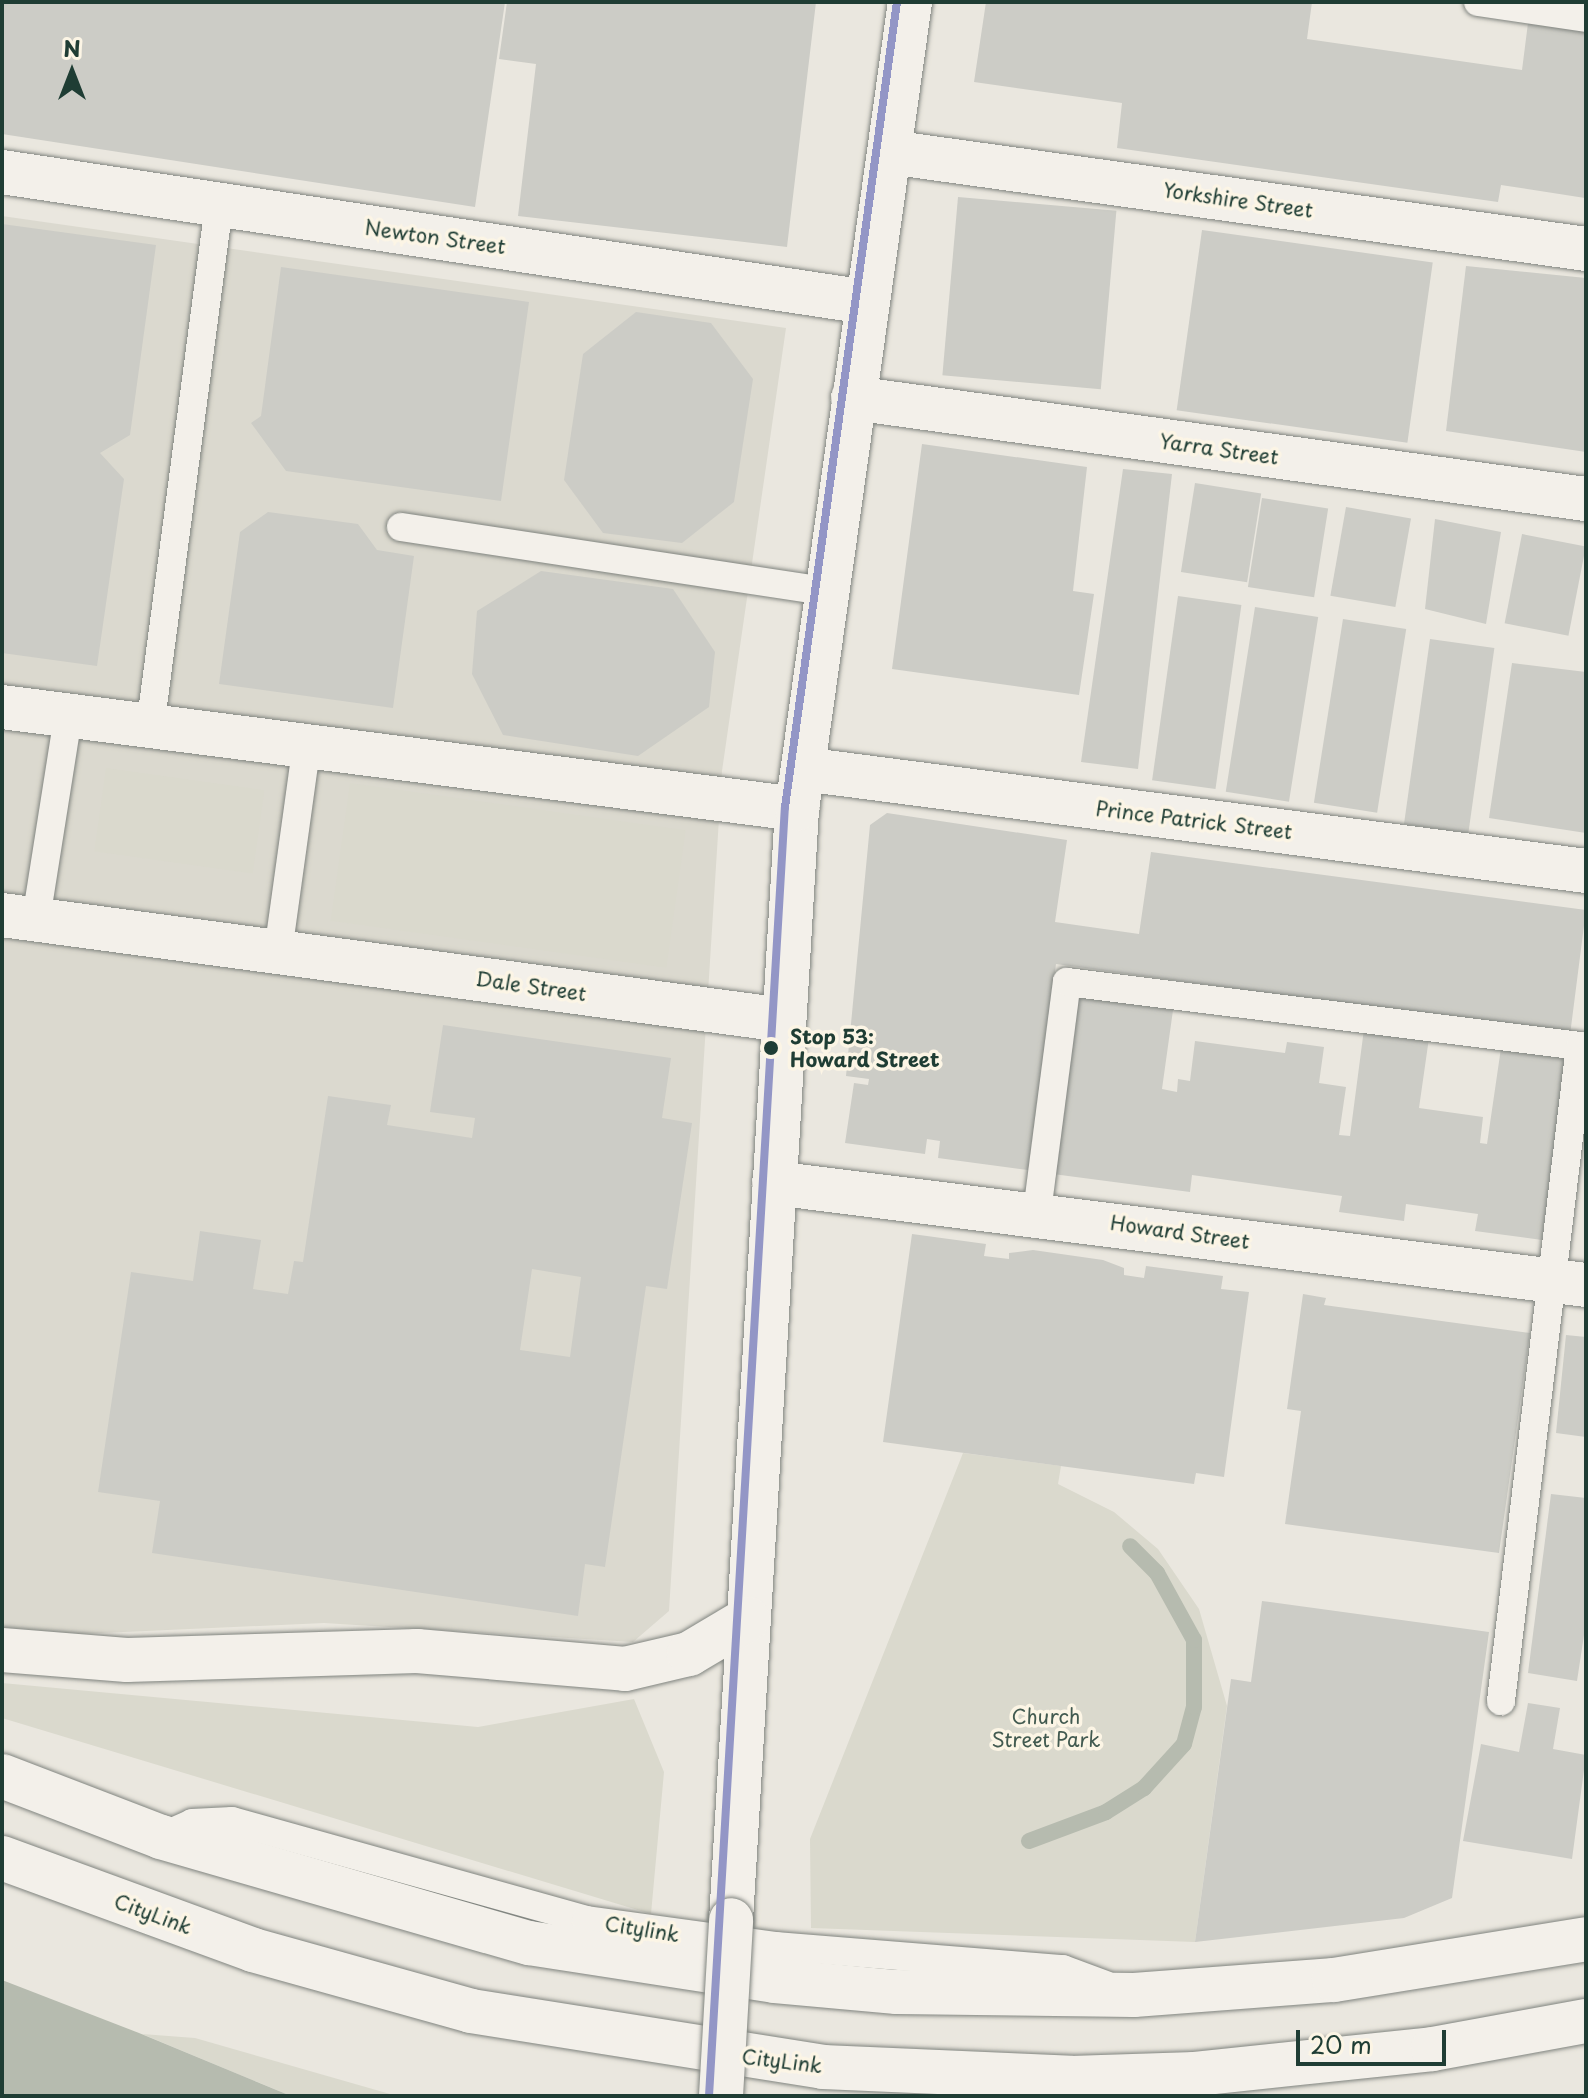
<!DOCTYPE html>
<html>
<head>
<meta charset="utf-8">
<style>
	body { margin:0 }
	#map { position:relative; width:1588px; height:2098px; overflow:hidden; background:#eae7df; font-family:"Playpen Sans",sans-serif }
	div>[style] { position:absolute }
	.built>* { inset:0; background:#dbd9cf }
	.green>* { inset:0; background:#dad9cd; transform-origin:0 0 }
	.water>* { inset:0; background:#b6bbaf }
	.stream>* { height:16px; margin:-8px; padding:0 8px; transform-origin:8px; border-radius:8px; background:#b6bbaf }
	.building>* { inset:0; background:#ccccc6; transform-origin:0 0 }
	.roads { filter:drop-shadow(0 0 2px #80847f) drop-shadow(0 0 2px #80847f) }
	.service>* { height:28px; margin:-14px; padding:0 14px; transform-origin:14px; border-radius:14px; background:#f3f0ea }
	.minor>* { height:44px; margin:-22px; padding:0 22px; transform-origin:22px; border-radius:22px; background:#f3f0ea }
	.secondary>* { height:44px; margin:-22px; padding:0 22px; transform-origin:22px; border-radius:22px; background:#f3f0ea }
	.motorway>* { height:44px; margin:-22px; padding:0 22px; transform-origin:22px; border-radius:22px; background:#f3f0ea }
	.bridges { filter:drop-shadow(0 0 2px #80847f) drop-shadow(0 0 2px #80847f) }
	.secondary-bridge>* { height:44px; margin:-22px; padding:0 22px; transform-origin:22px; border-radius:22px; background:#f3f0ea }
	.tram-1>* { height:8px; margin:-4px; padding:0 4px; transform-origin:4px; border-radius:4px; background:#9396c6 }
	.dots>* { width:22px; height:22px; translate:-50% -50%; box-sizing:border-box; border:4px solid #fcf5e5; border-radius:50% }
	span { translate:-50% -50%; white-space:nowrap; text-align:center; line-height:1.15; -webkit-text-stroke:7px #fcf5e5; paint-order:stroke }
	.street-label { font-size:20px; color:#1f3d34 }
	.stop-label { font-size:20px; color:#1f3d34; font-weight:700 }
	.left { translate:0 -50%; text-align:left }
	.park-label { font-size:20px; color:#425a50 }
	.frame { position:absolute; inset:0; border:4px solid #1f3d34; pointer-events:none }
	.north { position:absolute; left:32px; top:32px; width:80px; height:80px; -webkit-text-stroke:6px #fcf5e5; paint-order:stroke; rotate:0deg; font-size:22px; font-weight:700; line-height:32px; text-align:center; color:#1f3d34 }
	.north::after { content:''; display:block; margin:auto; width:28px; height:36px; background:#1f3d34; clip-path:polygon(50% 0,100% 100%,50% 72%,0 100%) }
	.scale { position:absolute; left:1296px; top:2030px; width:150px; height:36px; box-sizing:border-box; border:4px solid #1f3d34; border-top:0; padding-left:10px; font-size:24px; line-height:28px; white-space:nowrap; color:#1f3d34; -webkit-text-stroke:6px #fcf5e5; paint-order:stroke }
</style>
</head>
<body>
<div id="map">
	<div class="built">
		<i style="clip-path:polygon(2px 216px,786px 328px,722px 771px,669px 1611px,633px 1642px,324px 1623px,57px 1635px,2px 1627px)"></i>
	</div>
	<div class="green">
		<i style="left:106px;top:768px;width:160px;height:84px;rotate:8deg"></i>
		<i style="left:350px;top:783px;width:339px;height:139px;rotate:8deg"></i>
		<i style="clip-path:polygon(963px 1453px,1061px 1466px,1058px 1484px,1114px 1512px,1158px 1549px,1199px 1609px,1227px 1706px,1195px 1942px,811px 1928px,810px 1839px)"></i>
		<i style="clip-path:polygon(2px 1683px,478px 1727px,634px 1699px,664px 1772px,651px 1914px,2px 1718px)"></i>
		<i style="clip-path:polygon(142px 2034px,195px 2038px,397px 2096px,291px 2096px)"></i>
	</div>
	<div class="water">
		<i style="clip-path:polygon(2px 1980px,139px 2033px,291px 2096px,2px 2096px)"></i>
	</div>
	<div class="stream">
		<i style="left:1029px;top:1841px;width:82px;rotate:-20.6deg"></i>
		<i style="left:1106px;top:1812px;width:45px;rotate:-32.3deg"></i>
		<i style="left:1144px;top:1788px;width:59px;rotate:-47.7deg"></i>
		<i style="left:1184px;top:1744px;width:38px;rotate:-75deg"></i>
		<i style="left:1194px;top:1707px;width:67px;rotate:-90deg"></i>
		<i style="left:1194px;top:1640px;width:77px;rotate:-118.9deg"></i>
		<i style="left:1157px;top:1573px;width:38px;rotate:-135deg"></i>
	</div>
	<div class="building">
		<i style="clip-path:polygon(2px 2px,505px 2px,475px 207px,2px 134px)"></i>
		<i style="clip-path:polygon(507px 2px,816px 2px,787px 247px,518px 216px,536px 64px,499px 59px)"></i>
		<i style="clip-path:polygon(986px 2px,1312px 2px,1307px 39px,1522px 70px,1528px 23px,1586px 31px,1585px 198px,1501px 185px,1498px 202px,1117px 148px,1122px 103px,974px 82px)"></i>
		<i style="left:958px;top:197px;width:159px;height:179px;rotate:5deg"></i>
		<i style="clip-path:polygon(2px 224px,156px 245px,130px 435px,100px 453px,124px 479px,97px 666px,2px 653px)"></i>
		<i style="left:1202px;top:230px;width:233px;height:182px;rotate:8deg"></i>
		<i style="clip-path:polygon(1466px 266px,1586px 278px,1586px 452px,1446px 431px)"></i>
		<i style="clip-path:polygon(281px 267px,529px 302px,501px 501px,286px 471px,251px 423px,261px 416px)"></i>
		<i style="clip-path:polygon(636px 312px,711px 323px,753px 379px,734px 502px,682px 543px,603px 533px,564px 480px,583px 354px)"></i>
		<i style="clip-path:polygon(922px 444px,1087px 467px,1073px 591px,1094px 594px,1079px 695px,892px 669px)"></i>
		<i style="clip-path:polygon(1123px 469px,1172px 474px,1138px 769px,1081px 762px)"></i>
		<i style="left:1195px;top:483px;width:67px;height:90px;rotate:9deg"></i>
		<i style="left:1262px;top:498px;width:67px;height:90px;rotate:9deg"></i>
		<i style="left:1346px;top:507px;width:66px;height:90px;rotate:10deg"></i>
		<i style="clip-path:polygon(268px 512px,358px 524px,377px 550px,414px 556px,393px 708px,219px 684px,240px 532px)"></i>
		<i style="clip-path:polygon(1435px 519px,1501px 532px,1486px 624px,1425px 609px)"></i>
		<i style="left:1522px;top:534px;width:65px;height:91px;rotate:11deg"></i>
		<i style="clip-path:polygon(541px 571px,673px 589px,715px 652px,709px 707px,638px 756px,503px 735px,472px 674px,477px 611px)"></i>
		<i style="left:1178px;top:596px;width:64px;height:186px;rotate:8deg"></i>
		<i style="left:1255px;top:607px;width:64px;height:187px;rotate:9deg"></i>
		<i style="left:1343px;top:619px;width:64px;height:186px;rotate:9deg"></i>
		<i style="left:1430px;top:639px;width:65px;height:187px;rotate:8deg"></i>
		<i style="clip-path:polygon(1512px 663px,1586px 672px,1586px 833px,1489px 818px)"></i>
		<i style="clip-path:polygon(887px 813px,1067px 840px,1055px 922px,1139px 934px,1151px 852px,1586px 910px,1570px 1035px,1056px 964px,1028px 1170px,938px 1158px,940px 1141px,927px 1139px,925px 1154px,845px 1143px,854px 1083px,868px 1085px,869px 1079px,846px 1076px,870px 825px)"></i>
		<i style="clip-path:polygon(1078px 990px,1174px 1003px,1162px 1089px,1177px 1092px,1178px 1079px,1190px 1081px,1195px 1041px,1285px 1053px,1287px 1042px,1324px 1047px,1319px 1083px,1346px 1087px,1339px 1135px,1350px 1136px,1364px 1029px,1429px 1038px,1419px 1108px,1483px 1117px,1480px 1143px,1487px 1144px,1501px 1048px,1568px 1056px,1542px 1240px,1475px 1231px,1478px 1214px,1406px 1204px,1404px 1221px,1339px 1212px,1342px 1196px,1192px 1175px,1190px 1192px,1053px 1174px)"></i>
		<i style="clip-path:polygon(evenodd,443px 1025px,671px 1058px,662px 1118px,692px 1123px,667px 1289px,646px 1286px,605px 1567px,585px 1564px,578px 1616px,152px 1553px,160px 1501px,98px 1492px,131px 1272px,193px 1281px,200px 1231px,261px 1240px,253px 1289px,288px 1294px,294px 1261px,303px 1262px,328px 1096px,391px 1105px,387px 1125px,472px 1138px,475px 1118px,430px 1112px,443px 1025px,532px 1269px,581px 1277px,570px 1357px,520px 1350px,532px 1269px)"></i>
		<i style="clip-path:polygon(912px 1234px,986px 1244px,984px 1256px,1009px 1259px,1009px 1253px,1033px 1250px,1103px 1260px,1124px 1268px,1124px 1275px,1144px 1278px,1146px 1266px,1223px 1276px,1221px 1289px,1249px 1292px,1224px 1477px,1196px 1473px,1194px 1484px,883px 1442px)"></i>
		<i style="clip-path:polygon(1303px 1294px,1326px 1298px,1324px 1305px,1530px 1333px,1499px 1553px,1285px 1524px,1301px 1411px,1287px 1409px)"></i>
		<i style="clip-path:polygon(1566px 1335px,1586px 1337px,1586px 1437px,1556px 1433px)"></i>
		<i style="clip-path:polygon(1551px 1494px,1586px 1498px,1586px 1622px,1577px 1681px,1528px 1673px)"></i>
		<i style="clip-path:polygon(1262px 1601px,1489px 1632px,1452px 1898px,1404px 1918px,1195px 1942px,1231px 1679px,1251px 1682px)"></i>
		<i style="clip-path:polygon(1528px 1703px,1560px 1708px,1553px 1749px,1586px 1755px,1572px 1859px,1463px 1841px,1481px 1744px,1519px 1752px)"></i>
	</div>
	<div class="roads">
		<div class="service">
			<i style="left:1478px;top:2px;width:109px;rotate:8.4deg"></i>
			<i style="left:401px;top:527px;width:430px;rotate:8.6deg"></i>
			<i style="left:150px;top:728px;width:528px;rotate:-82.48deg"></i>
			<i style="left:36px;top:919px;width:206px;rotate:-81deg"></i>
			<i style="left:278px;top:952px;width:204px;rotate:-82.1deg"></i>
			<i style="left:1037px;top:1212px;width:232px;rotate:-82.6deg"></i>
			<i style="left:1067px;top:982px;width:517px;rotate:7.11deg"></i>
			<i style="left:1580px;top:1046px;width:660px;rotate:96.88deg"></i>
			<i style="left:161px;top:1837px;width:34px;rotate:-24deg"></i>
			<i style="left:192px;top:1823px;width:40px;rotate:-2.9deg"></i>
			<i style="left:232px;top:1821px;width:368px;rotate:15.6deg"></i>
			<i style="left:586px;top:1920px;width:191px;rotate:7.8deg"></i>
			<i style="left:775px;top:1946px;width:289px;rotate:4.6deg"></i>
			<i style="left:1063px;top:1969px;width:46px;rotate:20.4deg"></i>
		</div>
		<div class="minor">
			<i style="left:889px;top:152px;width:704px;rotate:7.92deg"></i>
			<i style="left:2px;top:172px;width:875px;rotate:8.55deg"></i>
			<i style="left:853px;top:398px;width:740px;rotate:7.85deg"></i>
			<i style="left:2px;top:707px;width:802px;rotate:7.31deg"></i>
			<i style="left:803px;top:769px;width:790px;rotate:7.42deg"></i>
			<i style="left:2px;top:915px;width:789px;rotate:7.65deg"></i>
			<i style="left:774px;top:1183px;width:818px;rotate:7.16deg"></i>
		</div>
		<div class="secondary">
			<i style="left:731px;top:1920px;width:1113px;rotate:-86.6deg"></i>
			<i style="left:797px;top:809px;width:815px;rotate:-82.03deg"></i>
		</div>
		<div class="motorway">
			<i style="left:2px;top:1650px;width:125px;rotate:4.6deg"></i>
			<i style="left:127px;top:1660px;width:290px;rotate:-1.8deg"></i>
			<i style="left:417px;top:1651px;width:209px;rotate:4.9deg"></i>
			<i style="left:625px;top:1669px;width:66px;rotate:-13.2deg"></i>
			<i style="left:689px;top:1654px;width:69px;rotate:-30.7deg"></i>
			<i style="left:2px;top:1776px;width:170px;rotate:21deg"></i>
			<i style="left:161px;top:1837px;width:383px;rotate:16.1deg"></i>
			<i style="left:529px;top:1943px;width:249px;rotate:8.8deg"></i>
			<i style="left:775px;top:1981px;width:122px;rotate:5.2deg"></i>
			<i style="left:897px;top:1992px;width:237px;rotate:0.7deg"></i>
			<i style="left:1134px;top:1995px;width:201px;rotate:-4.3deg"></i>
			<i style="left:1334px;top:1980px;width:255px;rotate:-9.2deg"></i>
			<i style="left:2px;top:1858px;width:267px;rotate:20.1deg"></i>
			<i style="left:253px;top:1950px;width:226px;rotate:15.6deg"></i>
			<i style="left:471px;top:2011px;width:356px;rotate:9deg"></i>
			<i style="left:823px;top:2067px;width:248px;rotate:2.5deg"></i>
			<i style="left:1071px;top:2078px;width:124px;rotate:-1.8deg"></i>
			<i style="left:1195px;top:2074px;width:239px;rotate:-6deg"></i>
			<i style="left:1433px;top:2049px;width:156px;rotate:-10.4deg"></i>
		</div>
	</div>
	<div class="bridges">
		<div class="secondary-bridge">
			<i style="left:721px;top:2096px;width:176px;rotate:-86.7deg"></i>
		</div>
	</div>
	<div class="tram-1">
		<i style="left:709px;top:2096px;width:1291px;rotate:-86.63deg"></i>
		<i style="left:785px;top:807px;width:813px;rotate:-82.08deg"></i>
	</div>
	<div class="dots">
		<i style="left:771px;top:1048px;background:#1f3d34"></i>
	</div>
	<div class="street-label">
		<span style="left:1238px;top:200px;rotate:8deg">Yorkshire Street</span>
		<span style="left:435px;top:237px;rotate:8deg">Newton Street</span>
		<span style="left:1219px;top:449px;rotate:8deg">Yarra Street</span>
		<span style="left:1194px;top:820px;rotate:7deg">Prince Patrick Street</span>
		<span style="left:531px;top:986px;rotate:8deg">Dale Street</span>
		<span style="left:1180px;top:1232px;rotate:8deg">Howard Street</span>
		<span style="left:153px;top:1914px;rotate:20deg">CityLink</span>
		<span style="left:642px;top:1929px;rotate:9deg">Citylink</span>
		<span style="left:782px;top:2061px;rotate:7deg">CityLink</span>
	</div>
	<div class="stop-label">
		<span class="left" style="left:790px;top:1048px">Stop 53:<br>Howard Street</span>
	</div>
	<div class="park-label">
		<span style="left:1046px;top:1728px">Church<br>Street Park</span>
	</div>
	<div class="frame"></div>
	<div class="north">N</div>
	<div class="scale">20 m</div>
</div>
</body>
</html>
